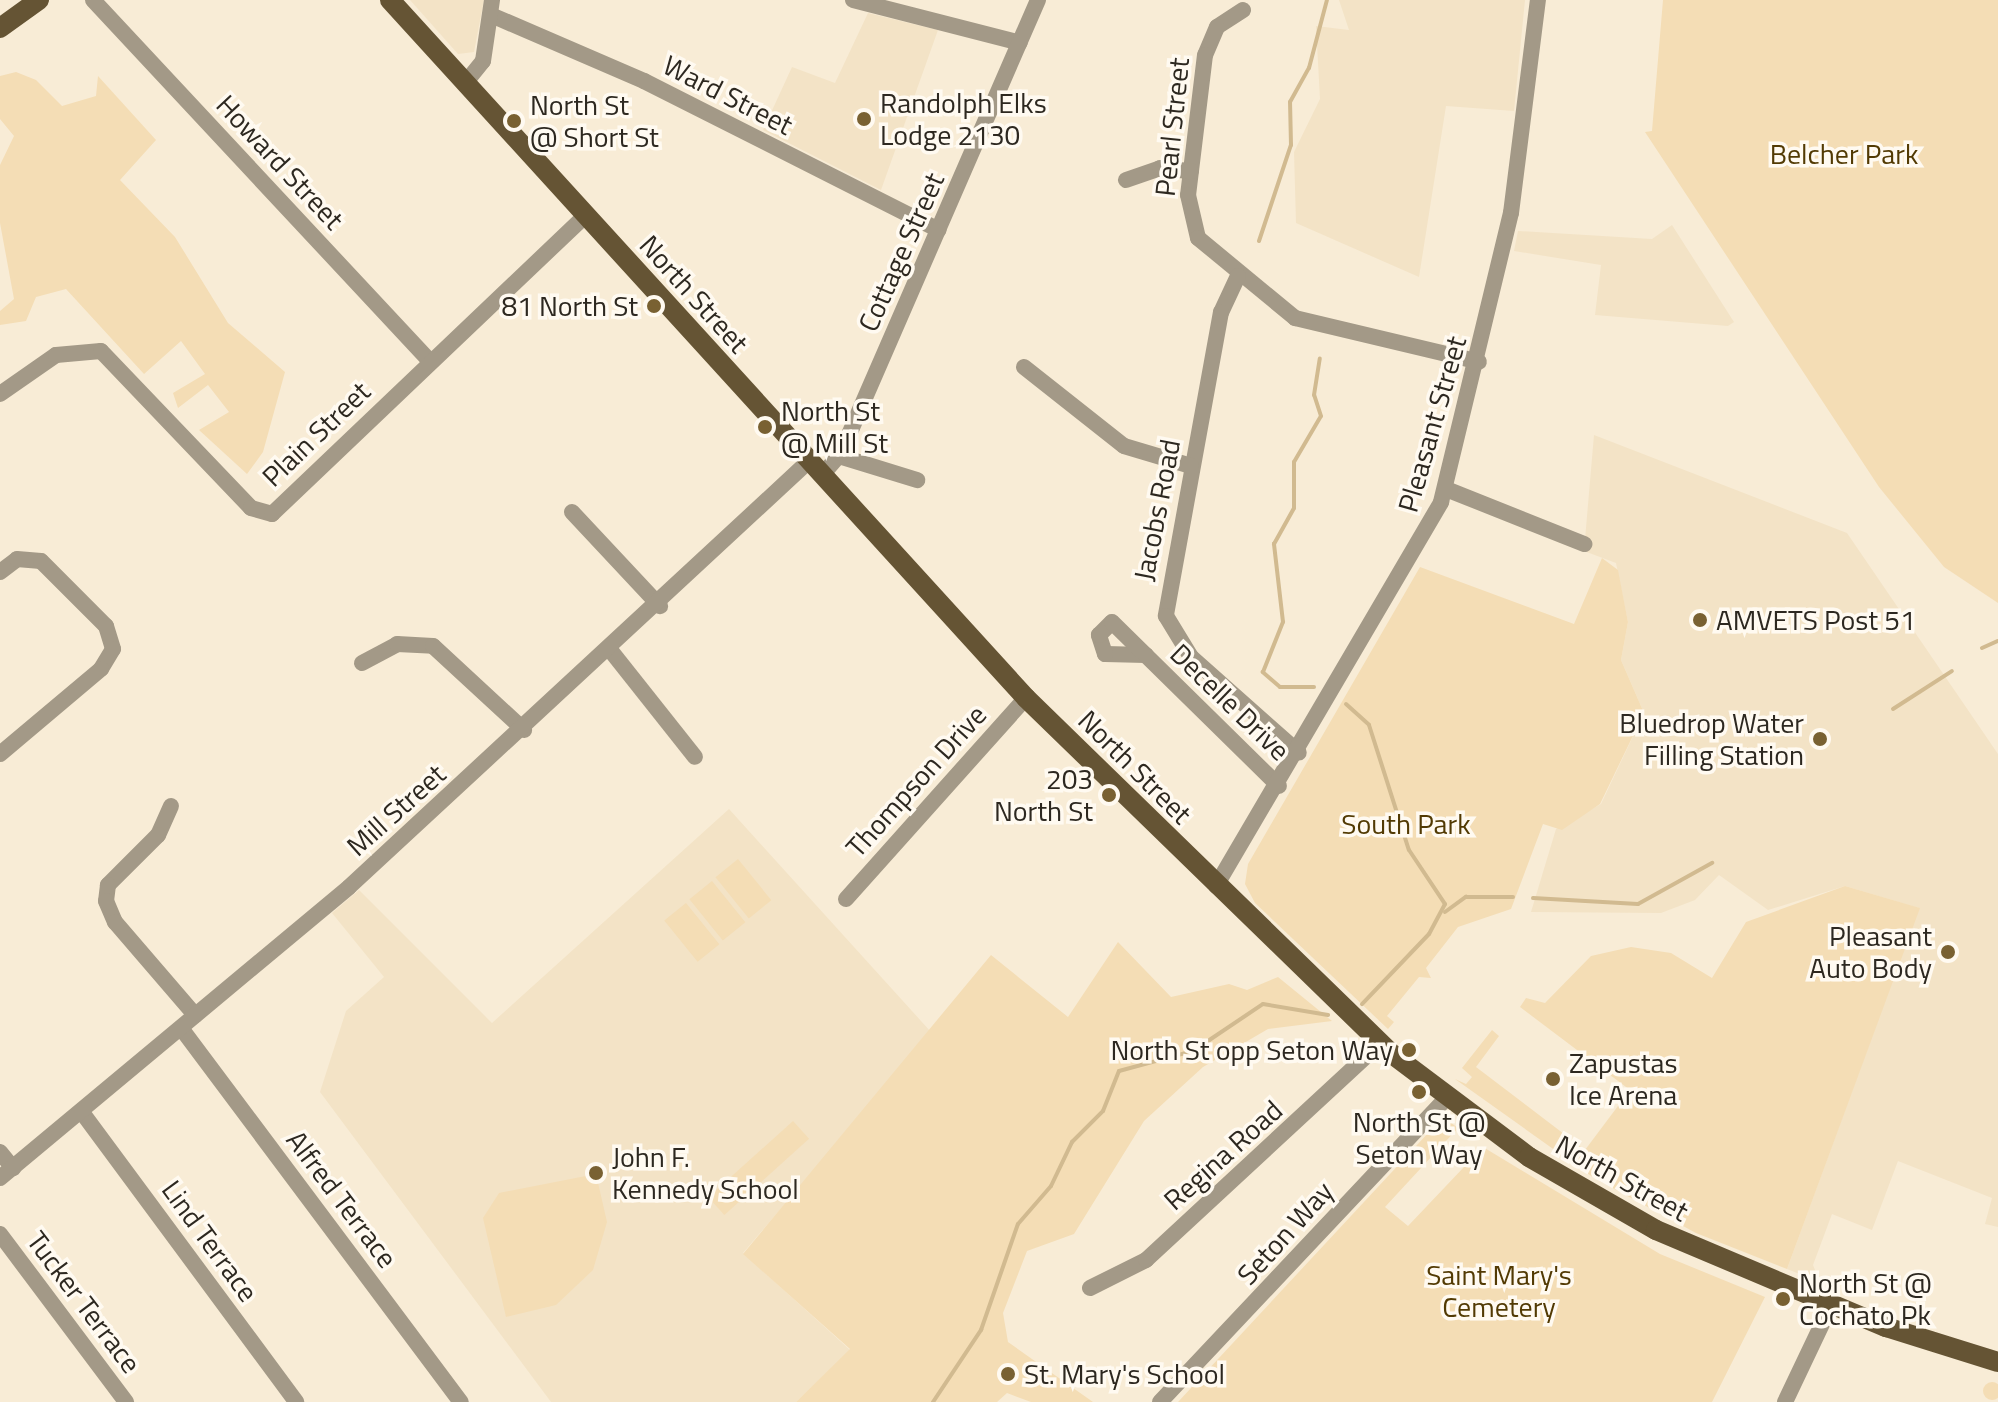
<!DOCTYPE html>
<html>
<head>
<meta charset="utf-8">
<style>
	body { margin:0 }
	#map { position:relative; width:1998px; height:1402px; overflow:hidden; background:#f8ecd6; font-family:"Titillium Web",sans-serif }
	div>[style] { position:absolute }
	.built>* { inset:0; background:#f3e3c6 }
	.green>* { inset:0; background:#f4ddb5; transform-origin:0 0 }
	.round { border-radius:50% }
	.stream>* { height:4px; margin:-2px; padding:0 2px; transform-origin:2px; border-radius:2px; background:#d1ba90 }
	.minor>* { height:16px; margin:-8px; padding:0 8px; transform-origin:8px; border-radius:8px; background:#a39987 }
	.major>* { height:20px; margin:-10px; padding:0 10px; transform-origin:10px; border-radius:10px; background:#655434 }
	.dots>* { width:22px; height:22px; translate:-50% -50%; box-sizing:border-box; border:4px solid #fffaf1; border-radius:50% }
	span { translate:-50% -50%; white-space:nowrap; text-align:center; line-height:1.15; -webkit-text-stroke:7px #fffaf1; paint-order:stroke }
	.street-label { font-size:28px; color:#2d2820 }
	.poi-label { font-size:28px; color:#2d2820 }
	.left { translate:0 -50%; text-align:left }
	.right { translate:-100% -50%; text-align:right }
	.park-label { font-size:28px; color:#523a03 }
</style>
</head>
<body>
<div id="map">
	<div class="built">
		<i style="clip-path:polygon(410px 0,484px 0,474px 52px,458px 54px)"></i>
		<i style="clip-path:polygon(1339px 0,1525px 0,1514px 111px,1446px 106px,1419px 277px,1296px 223px,1294px 152px,1320px 99px,1316px 26px,1349px 30px)"></i>
		<i style="clip-path:polygon(868px 13px,938px 30px,881px 190px,763px 130px,792px 67px,835px 83px)"></i>
		<i style="clip-path:polygon(1672px 225px,1734px 322px,1728px 326px,1595px 315px,1601px 265px,1514px 251px,1518px 231px,1652px 239px)"></i>
		<i style="clip-path:polygon(1594px 435px,1847px 533px,1998px 754px,1998px 1227px,1985px 1224px,1992px 1198px,1898px 1161px,1872px 1230px,1832px 1214px,1813px 1265px,1820px 1282px,1787px 1269px,1919px 908px,1845px 886px,1768px 910px,1719px 875px,1695px 900px,1661px 913px,1531px 912px,1556px 829px,1601px 804px,1644px 713px,1621px 660px,1628px 622px,1616px 563px,1584px 551px)"></i>
		<i style="clip-path:polygon(729px 809px,931px 1032px,743px 1253px,850px 1350px,796px 1402px,551px 1402px,320px 1092px,346px 1011px,384px 977px,332px 913px,359px 890px,492px 1023px)"></i>
	</div>
	<div class="green">
		<i style="clip-path:polygon(1663px 0,1998px 0,1998px 603px,1944px 567px,1879px 487px,1645px 132px,1652px 131px)"></i>
		<i style="clip-path:polygon(16px 72px,36px 80px,62px 106px,96px 96px,98px 76px,156px 140px,120px 180px,175px 237px,228px 323px,285px 372px,263px 452px,247px 474px,199px 430px,229px 412px,208px 385px,178px 408px,173px 393px,205px 374px,181px 341px,144px 374px,66px 289px,36px 297px,26px 321px,0 325px,0 311px,14px 299px,0 223px,0 165px,14px 136px,0 119px,0 76px)"></i>
		<i style="clip-path:polygon(1602px 558px,1618px 570px,1628px 622px,1621px 660px,1644px 713px,1600px 804px,1562px 830px,1543px 824px,1511px 909px,1458px 927px,1426px 968px,1431px 978px,1419px 977px,1387px 1016px,1394px 1022px,1388px 1029px,1255px 903px,1245px 884px,1248px 864px,1420px 567px,1574px 624px)"></i>
		<i style="left:738px;top:859px;width:53px;height:29px;rotate:51deg"></i>
		<i style="left:712px;top:881px;width:53px;height:29px;rotate:51deg"></i>
		<i style="clip-path:polygon(1845px 886px,1920px 908px,1787px 1269px,1696px 1233px,1594px 1178px,1455px 1079px,1466px 1084px,1472px 1077px,1462px 1068px,1492px 1030px,1499px 1036px,1476px 1067px,1585px 1150px,1630px 1090px,1520px 1007px,1526px 998px,1545px 1003px,1591px 956px,1631px 947px,1671px 953px,1712px 978px,1746px 922px)"></i>
		<i style="left:686px;top:903px;width:53px;height:28px;rotate:51deg"></i>
		<i style="clip-path:polygon(1118px 942px,1171px 997px,1229px 984px,1247px 990px,1278px 977px,1332px 1021px,1268px 1029px,1203px 1067px,1144px 1121px,1074px 1234px,1027px 1251px,1003px 1313px,1008px 1342px,1093px 1402px,1031px 1402px,1007px 1393px,997px 1402px,796px 1402px,850px 1349px,743px 1254px,991px 955px,1068px 1017px)"></i>
		<i style="clip-path:polygon(1443px 1117px,1458px 1128px,1385px 1207px,1408px 1226px,1483px 1147px,1660px 1254px,1765px 1297px,1712px 1402px,1178px 1402px)"></i>
		<i style="left:793px;top:1121px;width:24px;height:114px;rotate:48deg"></i>
		<i style="clip-path:polygon(596px 1174px,607px 1222px,593px 1270px,556px 1305px,506px 1317px,483px 1218px,499px 1193px)"></i>
		<i class="round" style="left:1983px;top:1382px;width:18px;height:18px"></i>
	</div>
	<div class="stream">
		<i style="left:1259px;top:241px;width:101px;rotate:-71.6deg"></i>
		<i style="left:1291px;top:145px;width:43px;rotate:-91.3deg"></i>
		<i style="left:1290px;top:102px;width:39px;rotate:-61deg"></i>
		<i style="left:1309px;top:68px;width:70px;rotate:-75.2deg"></i>
		<i style="left:1982px;top:648px;width:17px;rotate:-24deg"></i>
		<i style="left:1314px;top:687px;width:34px;rotate:180deg"></i>
		<i style="left:1280px;top:687px;width:23px;rotate:-139deg"></i>
		<i style="left:1263px;top:672px;width:54px;rotate:-68.2deg"></i>
		<i style="left:1283px;top:622px;width:79px;rotate:-96.6deg"></i>
		<i style="left:1274px;top:544px;width:41px;rotate:-60.9deg"></i>
		<i style="left:1294px;top:508px;width:46px;rotate:-90deg"></i>
		<i style="left:1294px;top:462px;width:53px;rotate:-59.6deg"></i>
		<i style="left:1321px;top:416px;width:22px;rotate:-108deg"></i>
		<i style="left:1314px;top:395px;width:37px;rotate:-81deg"></i>
		<i style="left:1346px;top:704px;width:31px;rotate:42deg"></i>
		<i style="left:1369px;top:725px;width:131px;rotate:72.3deg"></i>
		<i style="left:1409px;top:850px;width:65px;rotate:56.3deg"></i>
		<i style="left:1445px;top:904px;width:34px;rotate:118deg"></i>
		<i style="left:1429px;top:934px;width:97px;rotate:133.7deg"></i>
		<i style="left:1893px;top:709px;width:70px;rotate:-32.8deg"></i>
		<i style="left:1533px;top:898px;width:105px;rotate:3.3deg"></i>
		<i style="left:1638px;top:904px;width:85px;rotate:-29deg"></i>
		<i style="left:1445px;top:912px;width:26px;rotate:-36deg"></i>
		<i style="left:1466px;top:897px;width:47px"></i>
		<i style="left:933px;top:1402px;width:87px;rotate:-56.3deg"></i>
		<i style="left:981px;top:1330px;width:112px;rotate:-70.8deg"></i>
		<i style="left:1018px;top:1224px;width:50px;rotate:-49deg"></i>
		<i style="left:1051px;top:1186px;width:49px;rotate:-64.5deg"></i>
		<i style="left:1072px;top:1142px;width:44px;rotate:-45deg"></i>
		<i style="left:1103px;top:1111px;width:43px;rotate:-68.2deg"></i>
		<i style="left:1119px;top:1071px;width:77px;rotate:-15.1deg"></i>
		<i style="left:1193px;top:1051px;width:84px;rotate:-33.9deg"></i>
		<i style="left:1263px;top:1004px;width:66px;rotate:9.6deg"></i>
	</div>
	<div class="minor">
		<i style="left:93px;top:0;width:492px;rotate:47deg"></i>
		<i style="left:853px;top:0;width:172px;rotate:14.4deg"></i>
		<i style="left:1243px;top:10px;width:31px;rotate:147deg"></i>
		<i style="left:1217px;top:27px;width:30px;rotate:113deg"></i>
		<i style="left:1205px;top:55px;width:141px;rotate:96.9deg"></i>
		<i style="left:1188px;top:195px;width:44px;rotate:76.9deg"></i>
		<i style="left:1198px;top:238px;width:126px;rotate:39.5deg"></i>
		<i style="left:1295px;top:318px;width:189px;rotate:13.4deg"></i>
		<i style="left:491px;top:15px;width:167px;rotate:23.3deg"></i>
		<i style="left:644px;top:81px;width:330px;rotate:26.8deg"></i>
		<i style="left:466px;top:82px;width:27px;rotate:-51deg"></i>
		<i style="left:483px;top:61px;width:62px;rotate:-81.6deg"></i>
		<i style="left:1126px;top:180px;width:36px;rotate:-19deg"></i>
		<i style="left:1160px;top:168px;width:31px;rotate:6deg"></i>
		<i style="left:1238px;top:276px;width:40px;rotate:115deg"></i>
		<i style="left:1221px;top:312px;width:309px;rotate:100.3deg"></i>
		<i style="left:1166px;top:616px;width:48px;rotate:58.6deg"></i>
		<i style="left:1191px;top:657px;width:144px;rotate:41.6deg"></i>
		<i style="left:1024px;top:367px;width:127px;rotate:38.3deg"></i>
		<i style="left:1124px;top:446px;width:70px;rotate:16.6deg"></i>
		<i style="left:0;top:394px;width:68px;rotate:-34.9deg"></i>
		<i style="left:56px;top:355px;width:45px;rotate:-5.1deg"></i>
		<i style="left:101px;top:351px;width:217px;rotate:46.3deg"></i>
		<i style="left:251px;top:508px;width:22px;rotate:16deg"></i>
		<i style="left:272px;top:514px;width:432px;rotate:-43.6deg"></i>
		<i style="left:839px;top:456px;width:82px;rotate:17.1deg"></i>
		<i style="left:822px;top:475px;width:29px;rotate:-49deg"></i>
		<i style="left:841px;top:453px;width:494px;rotate:-66.5deg"></i>
		<i style="left:1446px;top:489px;width:149px;rotate:21.7deg"></i>
		<i style="left:572px;top:512px;width:129px;rotate:46.9deg"></i>
		<i style="left:0;top:572px;width:21px;rotate:-37deg"></i>
		<i style="left:17px;top:559px;width:24px;rotate:5deg"></i>
		<i style="left:41px;top:561px;width:92px;rotate:45deg"></i>
		<i style="left:106px;top:626px;width:24px;rotate:73deg"></i>
		<i style="left:113px;top:649px;width:23px;rotate:121deg"></i>
		<i style="left:101px;top:669px;width:132px;rotate:139.9deg"></i>
		<i style="left:611px;top:651px;width:135px;rotate:51.6deg"></i>
		<i style="left:1146px;top:655px;width:41px;rotate:-178.6deg"></i>
		<i style="left:1105px;top:654px;width:20px;rotate:-108deg"></i>
		<i style="left:1099px;top:635px;width:18px;rotate:-45deg"></i>
		<i style="left:1112px;top:622px;width:234px;rotate:44.5deg"></i>
		<i style="left:362px;top:663px;width:40px;rotate:-28deg"></i>
		<i style="left:397px;top:644px;width:36px;rotate:3deg"></i>
		<i style="left:433px;top:646px;width:124px;rotate:42.7deg"></i>
		<i style="left:171px;top:806px;width:32px;rotate:114deg"></i>
		<i style="left:158px;top:835px;width:71px;rotate:135deg"></i>
		<i style="left:108px;top:885px;width:16px;rotate:97deg"></i>
		<i style="left:106px;top:901px;width:23px;rotate:67deg"></i>
		<i style="left:115px;top:922px;width:123px;rotate:49.3deg"></i>
		<i style="left:1216px;top:886px;width:445px;rotate:-59.6deg"></i>
		<i style="left:1441px;top:502px;width:297px;rotate:-76.4deg"></i>
		<i style="left:1511px;top:213px;width:215px;rotate:-82.8deg"></i>
		<i style="left:846px;top:899px;width:270px;rotate:-48.2deg"></i>
		<i style="left:181px;top:1028px;width:467px;rotate:53.2deg"></i>
		<i style="left:81px;top:1111px;width:362px;rotate:53.5deg"></i>
		<i style="left:0;top:1152px;width:21px;rotate:51deg"></i>
		<i style="left:0;top:1178px;width:454px;rotate:-39.8deg"></i>
		<i style="left:349px;top:887px;width:627px;rotate:-42.8deg"></i>
		<i style="left:0;top:1234px;width:210px;rotate:53.1deg"></i>
		<i style="left:1090px;top:1288px;width:63px;rotate:-26.6deg"></i>
		<i style="left:1146px;top:1260px;width:319px;rotate:-42.8deg"></i>
		<i style="left:1160px;top:1402px;width:419px;rotate:-46.7deg"></i>
		<i style="left:1785px;top:1402px;width:107px;rotate:-64.6deg"></i>
	</div>
	<div class="major">
		<i style="left:390px;top:0;width:944px;rotate:47.66deg"></i>
		<i style="left:1026px;top:698px;width:511px;rotate:44.21deg"></i>
		<i style="left:1392px;top:1054px;width:171px;rotate:36.9deg"></i>
		<i style="left:1529px;top:1157px;width:146px;rotate:29.9deg"></i>
		<i style="left:1656px;top:1230px;width:250px;rotate:22.9deg"></i>
		<i style="left:1886px;top:1327px;width:117px;rotate:17.4deg"></i>
		<i style="left:0;top:28px;width:48px;rotate:-35.7deg"></i>
	</div>
	<div class="dots">
		<i style="left:864px;top:119px;background:#796132"></i>
		<i style="left:514px;top:121px;background:#796132"></i>
		<i style="left:654px;top:306px;background:#796132"></i>
		<i style="left:765px;top:427px;background:#796132"></i>
		<i style="left:1700px;top:620px;background:#796132"></i>
		<i style="left:1820px;top:739px;background:#796132"></i>
		<i style="left:1109px;top:795px;background:#796132"></i>
		<i style="left:1948px;top:952px;background:#796132"></i>
		<i style="left:1409px;top:1050px;background:#796132"></i>
		<i style="left:1553px;top:1079px;background:#796132"></i>
		<i style="left:1419px;top:1092px;background:#796132"></i>
		<i style="left:596px;top:1173px;background:#796132"></i>
		<i style="left:1783px;top:1299px;background:#796132"></i>
		<i style="left:1008px;top:1374px;background:#796132"></i>
	</div>
	<div class="street-label">
		<span style="left:728px;top:95px;rotate:27deg">Ward Street</span>
		<span style="left:1172px;top:127px;rotate:-84deg">Pearl Street</span>
		<span style="left:280px;top:162px;rotate:47deg">Howard Street</span>
		<span style="left:901px;top:252px;rotate:-66deg">Cottage Street</span>
		<span style="left:694px;top:294px;rotate:48deg">North Street</span>
		<span style="left:1432px;top:424px;rotate:-74deg">Pleasant Street</span>
		<span style="left:316px;top:434px;rotate:-44deg">Plain Street</span>
		<span style="left:1157px;top:510px;rotate:-79deg">Jacobs Road</span>
		<span style="left:1230px;top:702px;rotate:44deg">Decelle Drive</span>
		<span style="left:1135px;top:767px;rotate:45deg">North Street</span>
		<span style="left:916px;top:781px;rotate:-48deg">Thompson Drive</span>
		<span style="left:396px;top:810px;rotate:-42deg">Mill Street</span>
		<span style="left:1223px;top:1155px;rotate:-42deg">Regina Road</span>
		<span style="left:1622px;top:1178px;rotate:29deg">North Street</span>
		<span style="left:342px;top:1199px;rotate:53deg">Alfred Terrace</span>
		<span style="left:1285px;top:1233px;rotate:-48deg">Seton Way</span>
		<span style="left:210px;top:1241px;rotate:54deg">Lind Terrace</span>
		<span style="left:84px;top:1302px;rotate:53deg">Tucker Terrace</span>
	</div>
	<div class="poi-label">
		<span class="left" style="left:880px;top:119px">Randolph Elks<br>Lodge 2130</span>
		<span class="left" style="left:530px;top:121px">North St<br>@ Short St</span>
		<span class="right" style="left:638px;top:306px">81 North St</span>
		<span class="left" style="left:781px;top:427px">North St<br>@ Mill St</span>
		<span class="left" style="left:1716px;top:620px">AMVETS Post 51</span>
		<span class="right" style="left:1804px;top:739px">Bluedrop Water<br>Filling Station</span>
		<span class="right" style="left:1093px;top:795px">203<br>North St</span>
		<span class="right" style="left:1932px;top:952px">Pleasant<br>Auto Body</span>
		<span class="right" style="left:1393px;top:1050px">North St opp Seton Way</span>
		<span class="left" style="left:1569px;top:1079px">Zapustas<br>Ice Arena</span>
		<span style="left:1419px;top:1138px">North St @<br>Seton Way</span>
		<span class="left" style="left:612px;top:1173px">John F.<br>Kennedy School</span>
		<span class="left" style="left:1799px;top:1299px">North St @<br>Cochato Pk</span>
		<span class="left" style="left:1024px;top:1374px">St. Mary's School</span>
	</div>
	<div class="park-label">
		<span style="left:1844px;top:154px">Belcher Park</span>
		<span style="left:1406px;top:824px">South Park</span>
		<span style="left:1499px;top:1291px">Saint Mary's<br>Cemetery</span>
	</div>
</div>
</body>
</html>
